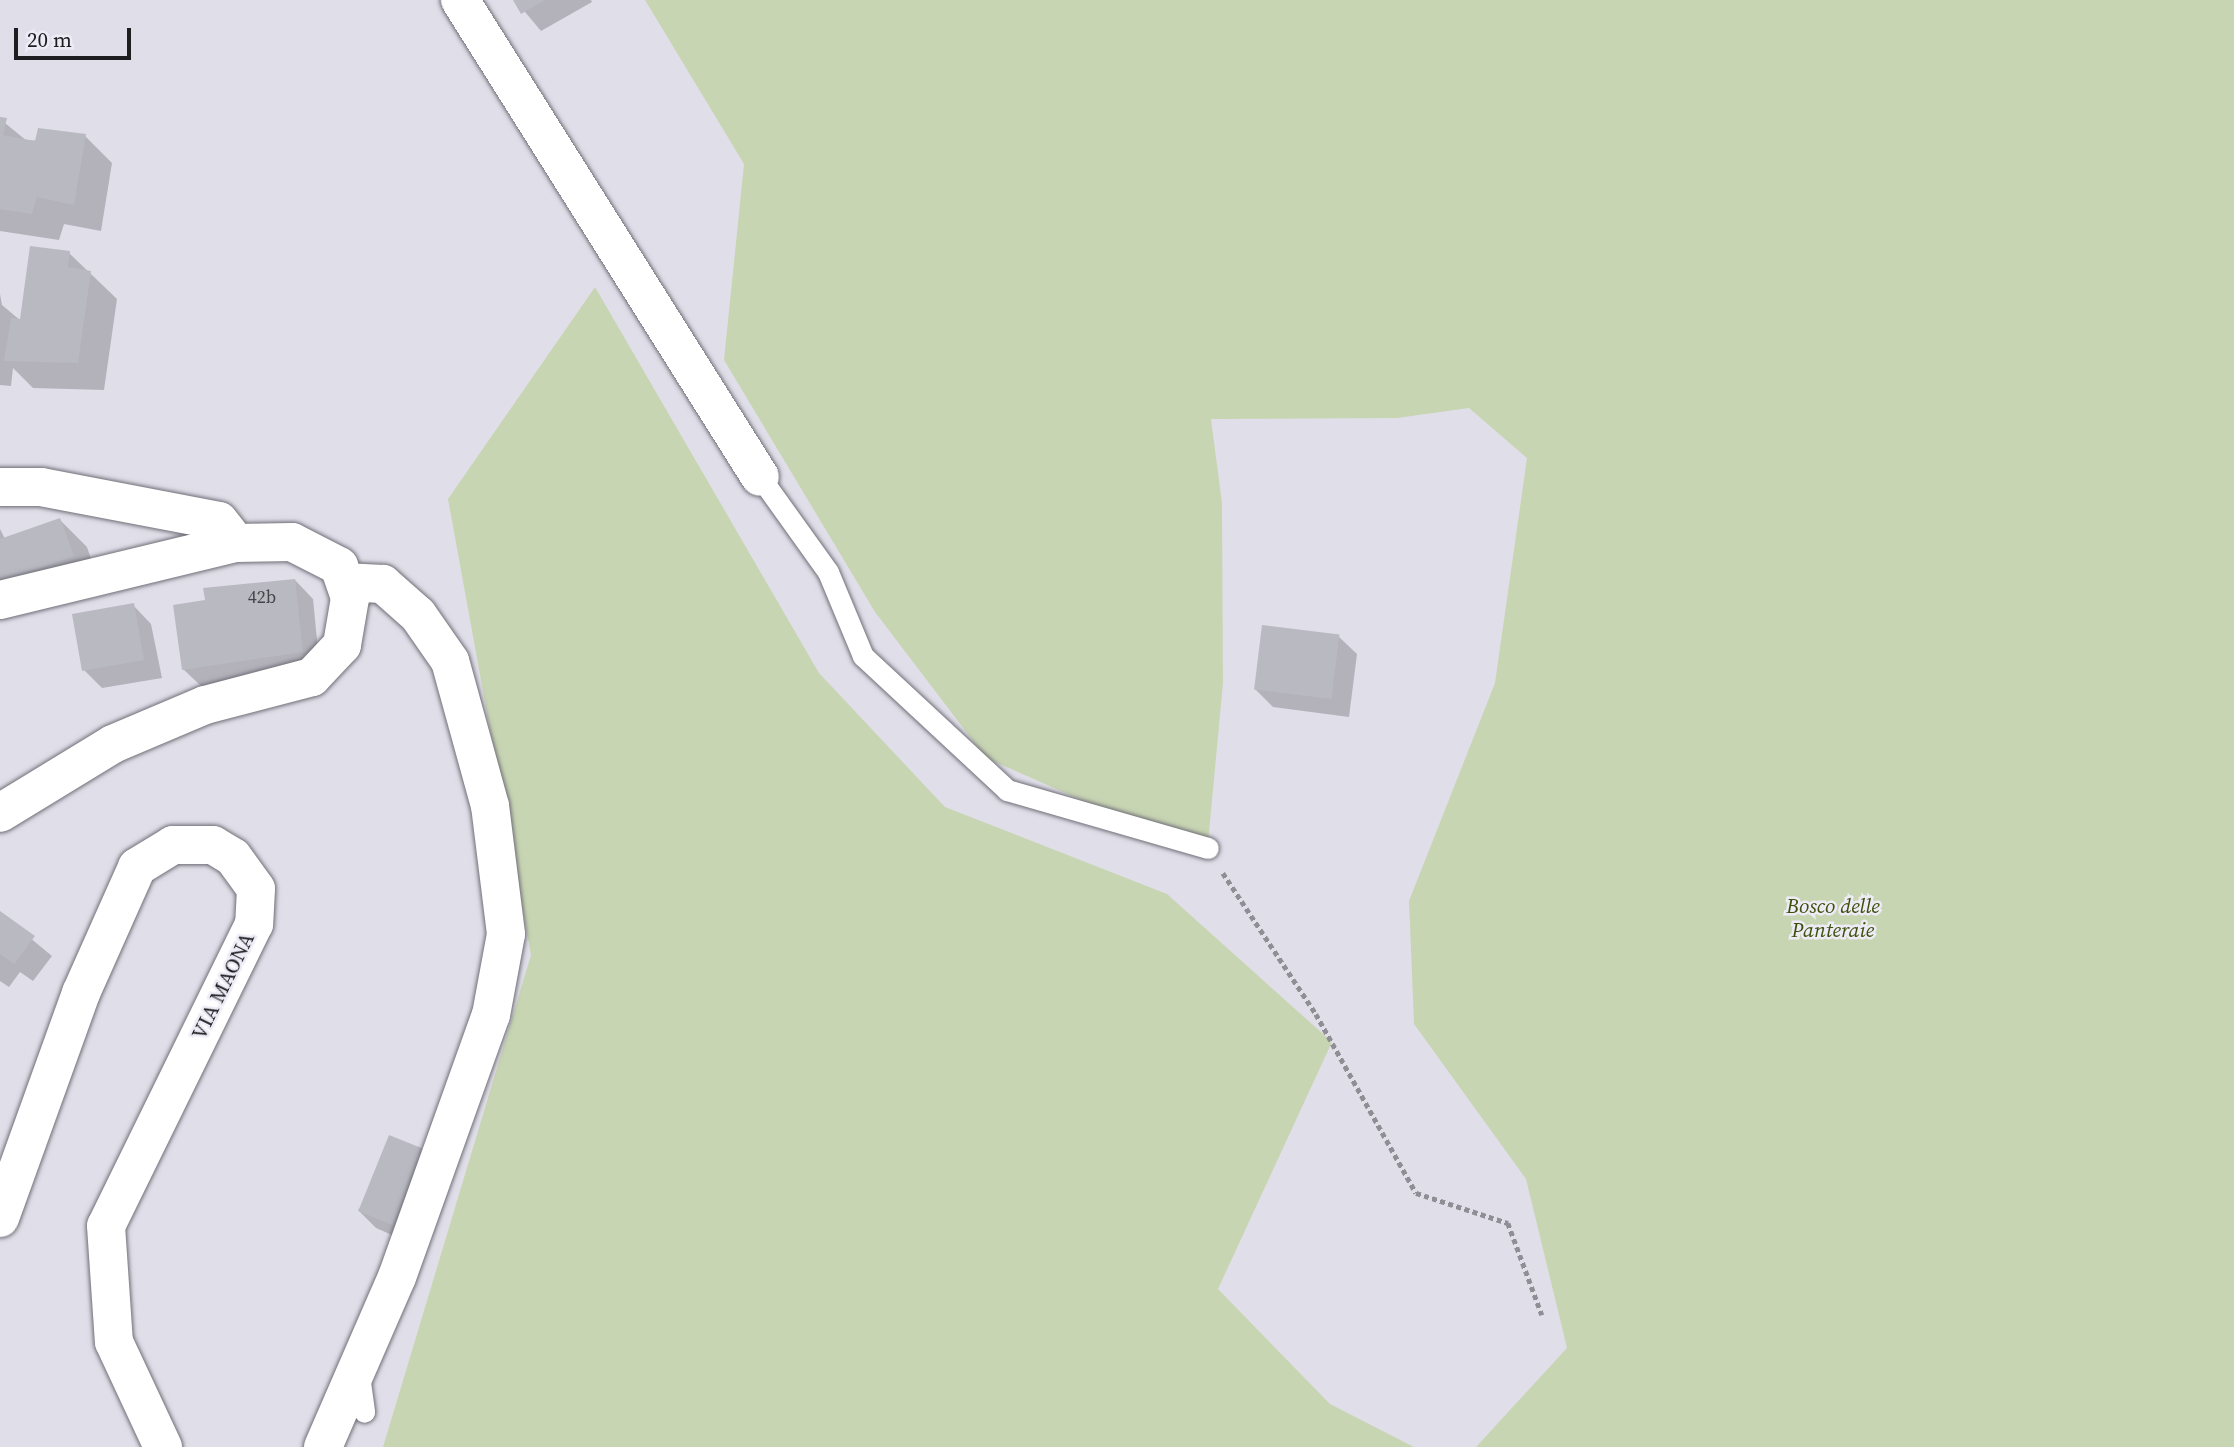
<!DOCTYPE html>
<html>
<head>
<meta charset="utf-8">
<style>
	body { margin:0 }
	#map { position:relative; width:2234px; height:1447px; overflow:hidden; background:#e0dfe9; font-family:"Source Serif 4",serif }
	div>[style] { position:absolute }
	.green>* { inset:0; background:#c8d5b3 }
	.shadow>* { inset:0; background:#0003 }
	.building>* { inset:0; background:#b9b9c2; transform-origin:0 0 }
	.path>* { height:4.5px; margin-top:-2.25px; transform-origin:0; background:repeating-linear-gradient(90deg,#8f8e95 0 5px,transparent 0 8.5px) }
	.roads { filter:drop-shadow(0 0 2px #706f78) drop-shadow(0 0 2px #706f78) }
	.lane>* { height:21px; margin:-10.5px; padding:0 10.5px; transform-origin:10.5px; border-radius:10.5px; background:#fff }
	.street>* { height:38px; margin:-19px; padding:0 19px; transform-origin:19px; border-radius:19px; background:#fff }
	.secondary>* { height:38px; margin:-19px; padding:0 19px; transform-origin:19px; border-radius:19px; background:#fff }
	span { translate:-50% -50%; white-space:nowrap; text-align:center; line-height:1.15; -webkit-text-stroke:5px #edecf6; paint-order:stroke }
	.number-label { font-size:18px; color:#454549 }
	.number-label span { -webkit-text-stroke-width:0 }
	.park-label { font-size:21px; color:#3d500b; font-style:italic }
	.street-label { font-size:21px; color:#1e1e21 }
	.scale { position:absolute; left:14px; top:28px; width:117px; height:32px; box-sizing:border-box; border:4px solid #1e1e21; border-top:0; padding-left:9px; font-size:21px; line-height:24px; white-space:nowrap; color:#1e1e21; -webkit-text-stroke:5px #edecf6; paint-order:stroke }
</style>
</head>
<body>
<div id="map">
	<div class="green">
		<i style="clip-path:polygon(645px 0,2234px 0,2234px 1447px,1476px 1447px,1567px 1348px,1526px 1179px,1414px 1024px,1409px 901px,1495px 683px,1527px 458px,1469px 408px,1397px 418px,1211px 419px,1222px 503px,1223px 683px,1208px 843px,1088px 803px,986px 758px,875px 612px,724px 360px,744px 164px)"></i>
		<i style="clip-path:polygon(595px 287px,819px 673px,945px 807px,1167px 894px,1332px 1042px,1218px 1289px,1330px 1404px,1414px 1447px,383px 1447px,531px 955px,448px 499px)"></i>
	</div>
	<div class="shadow">
		<i style="clip-path:polygon(515px 0,591px 0,592px 2px,541px 31px)"></i>
		<i style="clip-path:polygon(0 119px,27px 141px,85px 136px,112px 163px,101px 231px,64px 224px,59px 240px,0 231px)"></i>
		<i style="clip-path:polygon(69px 253px,117px 299px,104px 390px,33px 388px,13px 368px,11px 386px,0 385px,0 294px,2px 305px,21px 321px)"></i>
		<i style="clip-path:polygon(60px 520px,87px 547px,99px 583px,0 618px,0 529px,5px 539px)"></i>
		<i style="clip-path:polygon(295px 580px,313px 599px,320px 670px,202px 687px,183px 669px,207px 601px)"></i>
		<i style="clip-path:polygon(133px 605px,151px 624px,162px 678px,102px 688px,84px 670px)"></i>
		<i style="clip-path:polygon(1338px 636px,1357px 654px,1349px 717px,1273px 707px,1255px 689px)"></i>
		<i style="clip-path:polygon(0 913px,52px 956px,33px 981px,20px 972px,9px 987px,0 981px)"></i>
		<i style="clip-path:polygon(422px 1151px,408px 1242px,376px 1228px,358px 1210px)"></i>
	</div>
	<div class="building">
		<i style="clip-path:polygon(513px 0,545px 0,521px 14px)"></i>
		<i style="clip-path:polygon(0 117px,7px 118px,3px 135px,35px 141px,38px 128px,86px 134px,74px 205px,37px 197px,32px 214px,0 209px)"></i>
		<i style="clip-path:polygon(30px 246px,70px 251px,68px 267px,91px 271px,78px 363px,4px 361px,11px 318px,20px 319px)"></i>
		<i style="clip-path:polygon(60px 518px,74px 556px,0 582px,0 539px)"></i>
		<i style="clip-path:polygon(295px 579px,303px 652px,182px 670px,173px 605px,205px 600px,203px 588px)"></i>
		<i style="left:134px;top:603px;width:58px;height:63px;rotate:80deg"></i>
		<i style="left:1262px;top:625px;width:78px;height:65px;rotate:7deg"></i>
		<i style="clip-path:polygon(0 911px,35px 936px,14px 964px,0 954px)"></i>
		<i style="left:389px;top:1135px;width:37px;height:82px;rotate:22deg"></i>
	</div>
	<div class="path">
		<i style="left:1223px;top:873px;width:169px;rotate:56.6deg"></i>
		<i style="left:1316px;top:1014px;width:205px;rotate:60.8deg"></i>
		<i style="left:1416px;top:1193px;width:97px;rotate:18.1deg"></i>
		<i style="left:1508px;top:1223px;width:98px;rotate:69.7deg"></i>
	</div>
	<div class="roads">
		<div class="lane">
			<i style="left:760px;top:477px;width:117px;rotate:54.4deg"></i>
			<i style="left:828px;top:572px;width:91px;rotate:67.4deg"></i>
			<i style="left:863px;top:656px;width:197px;rotate:42.9deg"></i>
			<i style="left:1007px;top:790px;width:209px;rotate:16.1deg"></i>
			<i style="left:359px;top:1375px;width:37px;rotate:82deg"></i>
		</div>
		<div class="street">
			<i style="left:460px;top:0;width:563px;rotate:57.83deg"></i>
			<i style="left:0;top:487px;width:41px"></i>
			<i style="left:41px;top:487px;width:181px;rotate:10.8deg"></i>
			<i style="left:219px;top:521px;width:28px;rotate:52deg"></i>
			<i style="left:323px;top:1447px;width:185px;rotate:-66.5deg"></i>
			<i style="left:397px;top:1277px;width:278px;rotate:-70.3deg"></i>
			<i style="left:491px;top:1015px;width:82px;rotate:-79.5deg"></i>
			<i style="left:506px;top:934px;width:129px;rotate:-97.1deg"></i>
			<i style="left:490px;top:806px;width:150px;rotate:-105.4deg"></i>
			<i style="left:450px;top:661px;width:56px;rotate:-124.8deg"></i>
			<i style="left:418px;top:615px;width:47px;rotate:-138.5deg"></i>
			<i style="left:383px;top:584px;width:35px;rotate:-177deg"></i>
		</div>
		<div class="secondary">
			<i style="left:0;top:600px;width:243px;rotate:-13.6deg"></i>
			<i style="left:236px;top:543px;width:56px;rotate:-1deg"></i>
			<i style="left:292px;top:542px;width:53px;rotate:27.1deg"></i>
			<i style="left:339px;top:566px;width:34px;rotate:71deg"></i>
			<i style="left:350px;top:598px;width:48px;rotate:99.7deg"></i>
			<i style="left:342px;top:645px;width:44px;rotate:133.2deg"></i>
			<i style="left:312px;top:677px;width:111px;rotate:165.3deg"></i>
			<i style="left:205px;top:705px;width:100px;rotate:157deg"></i>
			<i style="left:113px;top:744px;width:132px;rotate:148.6deg"></i>
			<i style="left:0;top:1218px;width:239px;rotate:-70.2deg"></i>
			<i style="left:81px;top:993px;width:138px;rotate:-66deg"></i>
			<i style="left:137px;top:867px;width:42px;rotate:-31.4deg"></i>
			<i style="left:173px;top:845px;width:40px"></i>
			<i style="left:213px;top:845px;width:23px;rotate:31deg"></i>
			<i style="left:233px;top:857px;width:39px;rotate:54deg"></i>
			<i style="left:256px;top:889px;width:35px;rotate:93deg"></i>
			<i style="left:254px;top:924px;width:336px;rotate:116.1deg"></i>
			<i style="left:106px;top:1226px;width:116px;rotate:86.1deg"></i>
			<i style="left:114px;top:1342px;width:116px;rotate:65deg"></i>
		</div>
	</div>
	<div class="number-label">
		<span style="left:262px;top:597px">42b</span>
	</div>
	<div class="park-label">
		<span style="left:1833px;top:918px">Bosco delle<br>Panteraie</span>
	</div>
	<div class="street-label">
		<span style="left:223px;top:986px;rotate:-64deg">VIA MAONA</span>
	</div>
	<div class="scale">20 m</div>
</div>
</body>
</html>
